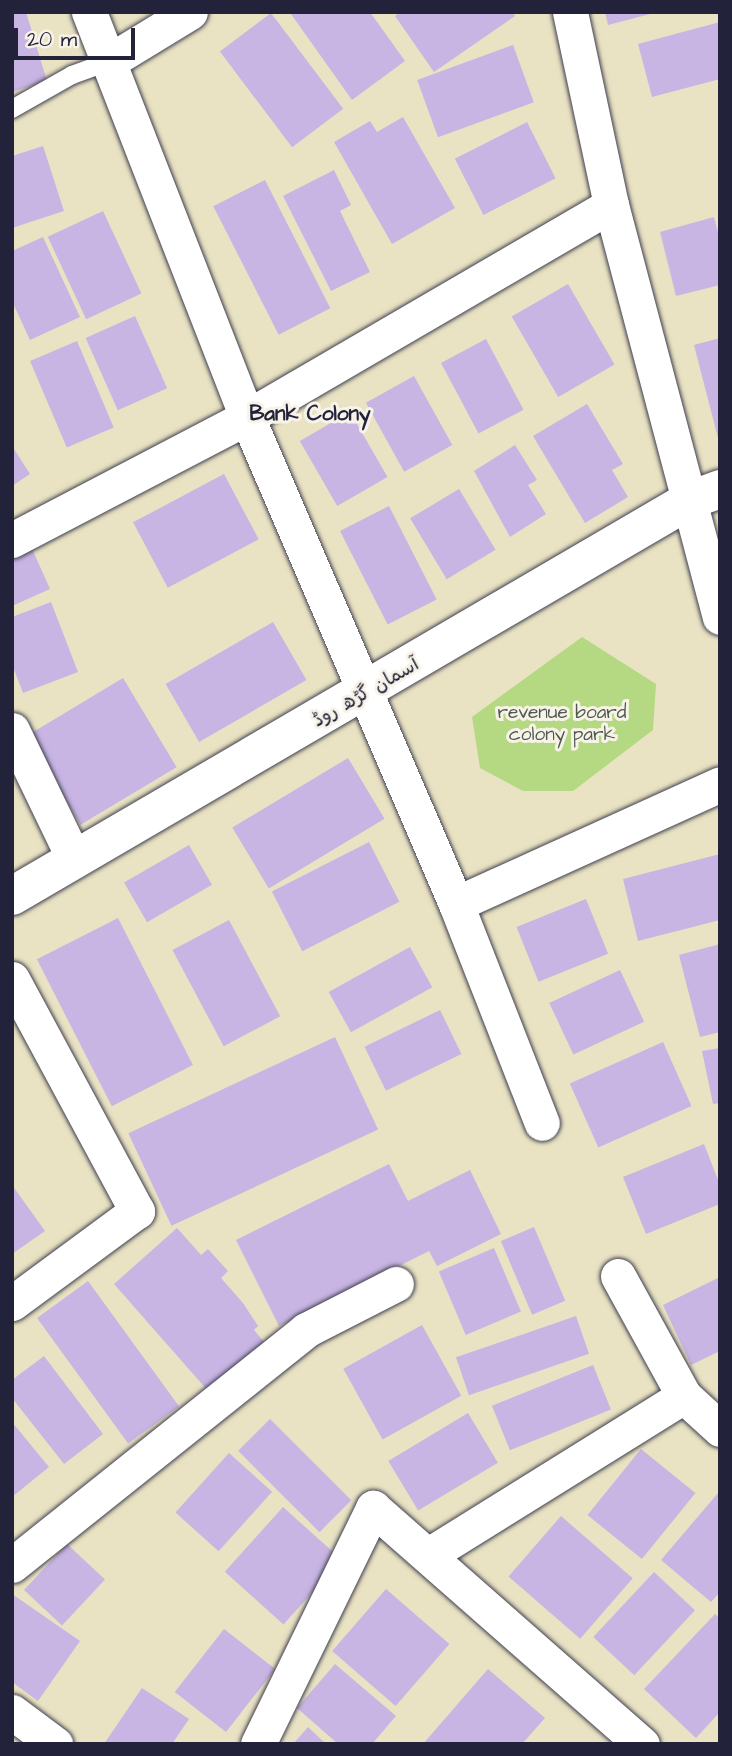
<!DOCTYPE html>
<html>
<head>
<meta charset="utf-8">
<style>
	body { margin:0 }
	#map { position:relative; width:732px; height:1756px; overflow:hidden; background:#e9e3c3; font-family:"Architects Daughter","Playpen Sans Arabic",sans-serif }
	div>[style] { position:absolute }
	.green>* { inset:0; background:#b5d982 }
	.building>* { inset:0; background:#c8b5e3; transform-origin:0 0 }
	.roads { filter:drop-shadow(0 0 2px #403f4f) drop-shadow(0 0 2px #403f4f) }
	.service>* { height:18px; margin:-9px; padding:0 9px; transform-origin:9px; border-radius:9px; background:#fff }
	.minor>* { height:35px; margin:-17.5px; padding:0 17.5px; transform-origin:17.5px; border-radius:17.5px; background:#fff }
	.tertiary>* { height:38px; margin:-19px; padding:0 19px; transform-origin:19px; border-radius:19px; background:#fff }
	span { translate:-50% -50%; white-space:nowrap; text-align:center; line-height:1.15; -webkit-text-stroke:6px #f7f3e8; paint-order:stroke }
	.street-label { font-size:19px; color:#22223b }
	.park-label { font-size:19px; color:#4e5950 }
	.neighbourhood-label { font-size:21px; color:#22223b; font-weight:700 }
	.frame { position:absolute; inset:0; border:14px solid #22223b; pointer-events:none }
	.scale { position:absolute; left:14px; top:28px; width:121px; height:32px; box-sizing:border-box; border:4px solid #22223b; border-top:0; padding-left:9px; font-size:21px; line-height:24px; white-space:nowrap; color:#22223b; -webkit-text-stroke:5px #f7f3e8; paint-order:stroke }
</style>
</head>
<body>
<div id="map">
	<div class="green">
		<i style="clip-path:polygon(582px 637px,656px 684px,653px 730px,573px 791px,523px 791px,480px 768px,472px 717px)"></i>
	</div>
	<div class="building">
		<i style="clip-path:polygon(12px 12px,26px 12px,47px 81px,12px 92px)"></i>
		<i style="clip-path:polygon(294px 12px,370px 12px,405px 61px,352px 100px,291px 14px)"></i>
		<i style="clip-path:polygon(400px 12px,512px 12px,515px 16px,434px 72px,395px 16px)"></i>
		<i style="clip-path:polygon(605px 12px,653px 12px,654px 13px,608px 25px)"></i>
		<i style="left:271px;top:13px;width:120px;height:64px;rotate:53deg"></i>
		<i style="clip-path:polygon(720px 22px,720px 79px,652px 97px,638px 44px)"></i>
		<i style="left:513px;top:45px;width:61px;height:102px;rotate:70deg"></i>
		<i style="clip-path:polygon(403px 117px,455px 208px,392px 244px,334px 142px,370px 121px,377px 132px)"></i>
		<i style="left:527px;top:122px;width:63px;height:81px;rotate:63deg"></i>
		<i style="clip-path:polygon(43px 146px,64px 211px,12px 228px,12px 156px)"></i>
		<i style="clip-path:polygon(334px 170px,351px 205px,340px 211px,370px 272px,331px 291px,283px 196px)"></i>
		<i style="left:265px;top:180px;width:144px;height:58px;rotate:63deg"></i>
		<i style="left:103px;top:211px;width:91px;height:61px;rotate:65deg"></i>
		<i style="clip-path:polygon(714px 217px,720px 240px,720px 285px,676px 296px,660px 232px)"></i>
		<i style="clip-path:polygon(43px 237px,80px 317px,30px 340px,12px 301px,12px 251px)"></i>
		<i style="left:568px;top:284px;width:93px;height:65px;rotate:60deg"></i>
		<i style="left:135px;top:316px;width:79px;height:54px;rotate:66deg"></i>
		<i style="clip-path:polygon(720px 338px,720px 441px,719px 442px,694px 345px)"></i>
		<i style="left:486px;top:339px;width:80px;height:51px;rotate:62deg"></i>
		<i style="left:77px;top:341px;width:94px;height:51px;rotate:67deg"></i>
		<i style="left:414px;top:376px;width:79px;height:55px;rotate:61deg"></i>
		<i style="clip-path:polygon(587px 404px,623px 464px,612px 470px,628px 497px,585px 523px,533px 436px)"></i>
		<i style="left:350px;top:412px;width:75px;height:58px;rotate:60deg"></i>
		<i style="clip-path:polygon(515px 445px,537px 480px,528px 485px,546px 514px,510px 537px,474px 471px)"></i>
		<i style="clip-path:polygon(12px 446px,30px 474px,12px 486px)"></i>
		<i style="left:224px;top:474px;width:74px;height:103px;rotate:62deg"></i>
		<i style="left:459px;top:489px;width:71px;height:57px;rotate:59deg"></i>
		<i style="left:389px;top:506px;width:105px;height:55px;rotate:63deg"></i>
		<i style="clip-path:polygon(29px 542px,50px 589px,12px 606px,12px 549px)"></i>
		<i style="clip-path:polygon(51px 602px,78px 672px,23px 693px,12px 664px,12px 617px)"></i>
		<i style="left:273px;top:622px;width:67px;height:124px;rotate:60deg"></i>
		<i style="left:123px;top:678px;width:104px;height:112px;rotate:59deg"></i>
		<i style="left:348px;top:758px;width:71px;height:135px;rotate:59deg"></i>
		<i style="left:369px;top:842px;width:67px;height:109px;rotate:63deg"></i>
		<i style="left:189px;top:845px;width:46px;height:75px;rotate:60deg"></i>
		<i style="clip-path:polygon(720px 854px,720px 920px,638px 941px,623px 879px)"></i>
		<i style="left:586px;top:899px;width:59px;height:75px;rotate:68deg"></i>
		<i style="left:118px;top:918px;width:165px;height:91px;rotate:63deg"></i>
		<i style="left:229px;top:920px;width:109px;height:64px;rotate:62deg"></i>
		<i style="clip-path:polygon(720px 944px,720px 1032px,700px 1037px,679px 955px)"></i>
		<i style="left:410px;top:947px;width:46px;height:93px;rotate:61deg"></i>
		<i style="left:620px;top:970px;width:57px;height:78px;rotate:65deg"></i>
		<i style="left:440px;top:1010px;width:49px;height:84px;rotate:64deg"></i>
		<i style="left:335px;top:1037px;width:102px;height:228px;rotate:65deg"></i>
		<i style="left:663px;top:1042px;width:70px;height:102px;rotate:66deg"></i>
		<i style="clip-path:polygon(720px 1048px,720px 1103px,713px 1104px,702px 1051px)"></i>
		<i style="clip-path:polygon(704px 1144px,720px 1185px,720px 1204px,646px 1234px,623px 1177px)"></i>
		<i style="clip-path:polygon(389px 1164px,408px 1201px,470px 1170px,501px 1234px,437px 1266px,429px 1251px,279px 1326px,236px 1240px)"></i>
		<i style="clip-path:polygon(12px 1185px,45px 1231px,12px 1254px)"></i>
		<i style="left:534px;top:1227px;width:80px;height:36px;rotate:67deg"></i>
		<i style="clip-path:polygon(177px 1228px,201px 1255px,208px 1249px,228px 1271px,221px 1278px,243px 1303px,258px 1326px,254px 1330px,265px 1343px,209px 1392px,114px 1284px)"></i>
		<i style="left:494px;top:1248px;width:69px;height:60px;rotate:67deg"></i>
		<i style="clip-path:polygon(720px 1277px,720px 1351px,691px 1365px,663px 1305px)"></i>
		<i style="left:88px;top:1281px;width:155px;height:63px;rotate:54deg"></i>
		<i style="left:576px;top:1316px;width:40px;height:127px;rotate:71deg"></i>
		<i style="left:422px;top:1325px;width:81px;height:90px;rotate:61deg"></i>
		<i style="clip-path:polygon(44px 1356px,103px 1434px,64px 1464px,12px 1398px,12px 1380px)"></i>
		<i style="left:593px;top:1365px;width:48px;height:109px;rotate:68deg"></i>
		<i style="left:468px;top:1413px;width:58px;height:93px;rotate:59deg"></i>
		<i style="left:270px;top:1419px;width:115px;height:45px;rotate:45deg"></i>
		<i style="clip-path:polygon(12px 1422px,49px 1467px,12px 1497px)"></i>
		<i style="left:641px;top:1449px;width:70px;height:85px;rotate:39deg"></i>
		<i style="left:229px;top:1453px;width:58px;height:80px;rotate:42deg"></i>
		<i style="clip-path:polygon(718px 1493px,720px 1592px,711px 1602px,661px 1560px)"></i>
		<i style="left:283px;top:1507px;width:79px;height:87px;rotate:42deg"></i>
		<i style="left:561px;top:1516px;width:95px;height:80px;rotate:41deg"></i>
		<i style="left:67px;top:1544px;width:52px;height:63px;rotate:43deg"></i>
		<i style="left:654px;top:1572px;width:56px;height:89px;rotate:43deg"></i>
		<i style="left:386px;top:1589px;width:84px;height:82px;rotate:41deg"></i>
		<i style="clip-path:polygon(12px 1594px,80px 1641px,38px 1701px,12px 1682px)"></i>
		<i style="clip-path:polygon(715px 1614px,720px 1618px,720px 1712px,696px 1738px,644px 1689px)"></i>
		<i style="left:224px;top:1629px;width:65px;height:80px;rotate:38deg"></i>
		<i style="clip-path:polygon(335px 1664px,396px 1716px,372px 1744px,338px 1744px,297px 1708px)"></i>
		<i style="clip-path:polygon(488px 1669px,545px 1718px,522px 1744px,423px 1744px)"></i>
		<i style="clip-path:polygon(142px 1688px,189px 1719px,172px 1744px,104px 1744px)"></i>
		<i style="clip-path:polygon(308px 1727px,326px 1744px,293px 1744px)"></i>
	</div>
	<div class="roads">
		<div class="service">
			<i style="left:12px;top:109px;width:69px;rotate:-29.5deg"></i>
			<i style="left:72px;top:75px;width:38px;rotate:-20deg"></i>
		</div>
		<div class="minor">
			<i style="left:89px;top:12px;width:435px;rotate:68.7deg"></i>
			<i style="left:247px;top:417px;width:530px;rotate:66.77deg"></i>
			<i style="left:456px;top:904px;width:235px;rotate:68.6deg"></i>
			<i style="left:570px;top:12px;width:197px;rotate:78deg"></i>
			<i style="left:611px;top:205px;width:426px;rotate:75.2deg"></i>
			<i style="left:108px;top:62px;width:96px;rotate:-31.4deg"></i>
			<i style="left:12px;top:540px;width:265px;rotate:-27.6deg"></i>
			<i style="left:247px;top:417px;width:421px;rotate:-30.2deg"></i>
			<i style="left:12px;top:730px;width:143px;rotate:64.3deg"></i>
			<i style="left:456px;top:904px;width:290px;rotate:-24.4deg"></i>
			<i style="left:12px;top:979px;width:264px;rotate:61.7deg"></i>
			<i style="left:137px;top:1211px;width:155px;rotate:143.6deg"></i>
			<i style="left:618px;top:1276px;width:137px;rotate:61.2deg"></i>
			<i style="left:684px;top:1396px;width:49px;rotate:42.5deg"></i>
			<i style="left:430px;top:1554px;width:299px;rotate:-31.9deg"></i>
			<i style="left:12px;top:1565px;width:376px;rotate:-38.6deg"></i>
			<i style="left:306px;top:1330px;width:101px;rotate:-27.1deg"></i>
			<i style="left:12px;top:1712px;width:54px;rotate:36.7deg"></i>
			<i style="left:258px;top:1744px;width:263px;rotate:-64deg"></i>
			<i style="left:373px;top:1508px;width:358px;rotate:41.3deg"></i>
		</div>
		<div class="tertiary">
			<i style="left:12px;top:896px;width:785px;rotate:-30.29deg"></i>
			<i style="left:690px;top:500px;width:32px;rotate:-20deg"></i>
		</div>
	</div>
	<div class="street-label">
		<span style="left:366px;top:693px;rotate:-30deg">آسمان گڑھ روڈ</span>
	</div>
	<div class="park-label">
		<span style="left:562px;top:724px">revenue board<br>colony park</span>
	</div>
	<div class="neighbourhood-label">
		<span style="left:310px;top:414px">Bank Colony</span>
	</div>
	<div class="frame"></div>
	<div class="scale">20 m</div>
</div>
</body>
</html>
